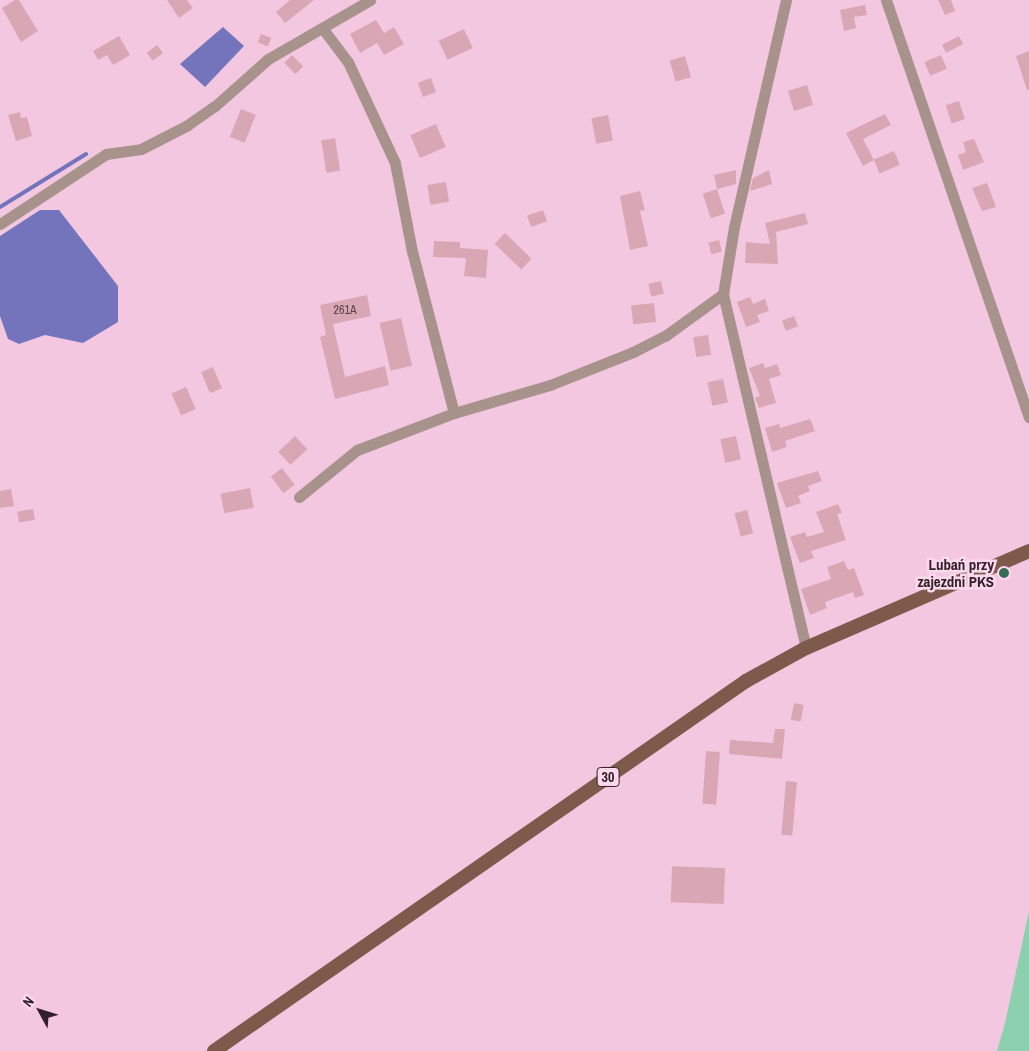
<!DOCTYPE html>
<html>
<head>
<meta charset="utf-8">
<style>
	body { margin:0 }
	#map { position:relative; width:1029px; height:1051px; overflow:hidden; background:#f4c7e1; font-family:"Archivo Narrow",sans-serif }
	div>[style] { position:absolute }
	.green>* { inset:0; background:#8dd0b0 }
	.water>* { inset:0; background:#7474bc }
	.stream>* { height:4px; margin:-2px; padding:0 2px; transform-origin:2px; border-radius:2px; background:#7474bc }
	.building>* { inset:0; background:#d9a7b3; transform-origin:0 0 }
	.minor>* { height:11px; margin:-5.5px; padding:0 5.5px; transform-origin:5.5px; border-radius:5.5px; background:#a7938b }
	.primary>* { height:14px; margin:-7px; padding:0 7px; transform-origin:7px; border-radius:7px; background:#7d5a4c }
	.dots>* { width:14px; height:14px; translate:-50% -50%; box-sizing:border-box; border:2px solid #fcd8ec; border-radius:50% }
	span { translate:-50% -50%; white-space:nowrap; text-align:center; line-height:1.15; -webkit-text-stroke:5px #fcd8ec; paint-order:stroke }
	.number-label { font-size:12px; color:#5a424c }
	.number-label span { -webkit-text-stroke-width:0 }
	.shield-label span { padding:1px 4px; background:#fcd8ec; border:1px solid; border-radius:4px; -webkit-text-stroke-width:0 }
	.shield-label { font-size:14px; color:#302029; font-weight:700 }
	.poi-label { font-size:15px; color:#302029; font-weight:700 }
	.right { translate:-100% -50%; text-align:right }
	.north { position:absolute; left:15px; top:986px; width:50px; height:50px; -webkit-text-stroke:4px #fcd8ec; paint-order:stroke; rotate:309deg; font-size:14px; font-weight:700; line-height:20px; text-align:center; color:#302029 }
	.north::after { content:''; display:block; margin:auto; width:18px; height:22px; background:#302029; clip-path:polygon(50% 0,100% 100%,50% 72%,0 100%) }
</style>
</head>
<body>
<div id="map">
	<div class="green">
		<i style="clip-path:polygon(1029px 911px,1029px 1051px,997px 1051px,1005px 1023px)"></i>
	</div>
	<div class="water">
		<i style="clip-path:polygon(223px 27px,244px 46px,205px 87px,180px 64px)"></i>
		<i style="clip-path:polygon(40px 210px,59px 210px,118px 286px,118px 322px,83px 343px,45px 335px,19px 344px,8px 339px,0 316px,0 236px)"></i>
	</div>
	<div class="stream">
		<i style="left:0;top:207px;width:101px;rotate:-31.6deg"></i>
	</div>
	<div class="building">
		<i style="clip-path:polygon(15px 0,19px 0,38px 31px,21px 42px,2px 8px)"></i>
		<i style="clip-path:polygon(167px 0,187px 0,193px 8px,179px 18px)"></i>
		<i style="clip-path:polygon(290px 0,314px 0,285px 23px,276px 12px)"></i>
		<i style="clip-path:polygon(938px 0,951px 0,955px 11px,945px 15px)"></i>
		<i style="clip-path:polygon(865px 5px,867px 15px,854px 17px,856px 28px,844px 31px,840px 10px)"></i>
		<i style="clip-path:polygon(376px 20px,384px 33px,394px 27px,404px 44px,384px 55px,377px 43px,360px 53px,350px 34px)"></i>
		<i style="left:464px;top:29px;width:21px;height:28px;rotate:65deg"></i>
		<i style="left:261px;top:34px;width:11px;height:9px;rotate:22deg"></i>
		<i style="clip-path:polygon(119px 36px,130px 55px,113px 65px,107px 55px,98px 60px,93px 51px)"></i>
		<i style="left:959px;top:36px;width:9px;height:19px;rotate:63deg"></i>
		<i style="left:157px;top:45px;width:10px;height:13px;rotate:53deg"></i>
		<i style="clip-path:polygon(1029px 51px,1029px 89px,1027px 90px,1016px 56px)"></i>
		<i style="left:292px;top:55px;width:16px;height:11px;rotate:45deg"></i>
		<i style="left:941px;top:55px;width:15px;height:18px;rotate:67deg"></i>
		<i style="left:685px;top:56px;width:22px;height:16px;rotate:74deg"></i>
		<i style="left:431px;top:78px;width:15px;height:14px;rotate:70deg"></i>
		<i style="left:807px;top:85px;width:21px;height:20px;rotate:73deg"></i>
		<i style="left:959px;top:101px;width:19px;height:14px;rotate:72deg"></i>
		<i style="left:241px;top:109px;width:16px;height:30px;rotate:22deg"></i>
		<i style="clip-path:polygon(20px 112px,21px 118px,27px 117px,32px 136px,16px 141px,8px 115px)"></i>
		<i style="clip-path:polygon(885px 114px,891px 125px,863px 139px,874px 160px,863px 166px,846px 133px)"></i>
		<i style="left:608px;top:115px;width:26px;height:17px;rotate:79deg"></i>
		<i style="left:436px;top:124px;width:25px;height:28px;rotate:67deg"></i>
		<i style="left:335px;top:138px;width:33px;height:14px;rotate:81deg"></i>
		<i style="clip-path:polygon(974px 139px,984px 162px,963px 170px,958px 155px,966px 152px,963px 142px)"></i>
		<i style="left:894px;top:151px;width:15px;height:22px;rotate:67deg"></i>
		<i style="clip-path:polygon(736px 170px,736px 184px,717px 189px,714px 175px)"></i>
		<i style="clip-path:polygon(769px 170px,772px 184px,750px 191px,753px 178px)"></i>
		<i style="left:446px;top:182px;width:20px;height:19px;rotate:81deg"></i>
		<i style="clip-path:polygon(987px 183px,996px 207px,982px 211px,972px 188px)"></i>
		<i style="left:717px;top:189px;width:26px;height:15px;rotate:72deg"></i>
		<i style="clip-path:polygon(640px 191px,645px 210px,640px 211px,648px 246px,630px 250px,620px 196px)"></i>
		<i style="left:543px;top:210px;width:12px;height:17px;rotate:70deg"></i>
		<i style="clip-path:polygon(805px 213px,808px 224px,776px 232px,778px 264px,745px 263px,746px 242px,770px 244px,765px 223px)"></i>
		<i style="left:505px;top:233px;width:37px;height:15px;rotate:44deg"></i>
		<i style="left:719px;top:240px;width:12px;height:11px;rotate:76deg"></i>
		<i style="clip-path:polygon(434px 241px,460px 242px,460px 248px,488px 250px,486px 278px,464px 276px,466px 258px,433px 257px)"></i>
		<i style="left:661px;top:281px;width:13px;height:13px;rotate:77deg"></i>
		<i style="clip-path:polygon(367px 295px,371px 316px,333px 324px,345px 377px,385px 366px,389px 385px,335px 399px,320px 337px,326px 335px,320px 305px)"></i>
		<i style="clip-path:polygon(750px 297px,753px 304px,765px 299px,769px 311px,757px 315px,760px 322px,746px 327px,737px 302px)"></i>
		<i style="left:654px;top:303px;width:19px;height:23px;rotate:84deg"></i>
		<i style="left:794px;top:316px;width:11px;height:13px;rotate:68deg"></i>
		<i style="left:401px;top:318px;width:49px;height:22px;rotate:77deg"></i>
		<i style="left:708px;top:335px;width:20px;height:15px;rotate:81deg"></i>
		<i style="clip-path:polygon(763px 363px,765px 368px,777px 364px,781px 375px,769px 379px,776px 403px,759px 408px,755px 398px,760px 396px,749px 368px)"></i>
		<i style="left:213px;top:367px;width:23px;height:13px;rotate:67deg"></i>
		<i style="left:723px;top:379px;width:24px;height:16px;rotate:78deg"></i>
		<i style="left:186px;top:387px;width:24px;height:16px;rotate:66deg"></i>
		<i style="clip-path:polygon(810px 419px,815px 431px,785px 441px,787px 447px,772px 452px,765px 428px,779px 424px,780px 428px)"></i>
		<i style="left:295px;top:436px;width:18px;height:23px;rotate:47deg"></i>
		<i style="left:736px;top:436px;width:24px;height:16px;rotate:78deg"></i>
		<i style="left:282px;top:468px;width:21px;height:14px;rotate:53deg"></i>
		<i style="clip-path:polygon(818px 471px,822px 481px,808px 486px,810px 491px,798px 496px,801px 503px,786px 508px,777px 483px)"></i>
		<i style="left:250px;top:488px;width:20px;height:30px;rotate:79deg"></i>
		<i style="clip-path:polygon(11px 489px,14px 506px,0 508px,0 491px)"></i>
		<i style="clip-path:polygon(838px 504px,842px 513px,837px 514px,846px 540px,811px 551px,814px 558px,800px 563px,790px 537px,805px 532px,807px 537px,824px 532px,816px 512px)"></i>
		<i style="left:33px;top:509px;width:11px;height:16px;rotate:80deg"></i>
		<i style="left:747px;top:510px;width:24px;height:13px;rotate:75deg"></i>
		<i style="clip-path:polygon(844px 561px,848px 570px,854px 568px,864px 595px,855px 598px,853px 592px,825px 602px,827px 608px,810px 615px,801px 589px,831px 579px,827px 567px)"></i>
		<i style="left:794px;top:703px;width:10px;height:17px;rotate:11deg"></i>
		<i style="clip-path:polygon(775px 729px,785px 729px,782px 759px,729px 754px,730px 740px,773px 743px)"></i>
		<i style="left:706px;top:751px;width:14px;height:53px;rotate:4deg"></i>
		<i style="left:786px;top:781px;width:11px;height:54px;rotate:5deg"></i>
		<i style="left:725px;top:868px;width:36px;height:53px;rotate:92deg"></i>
	</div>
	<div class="minor">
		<i style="left:786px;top:0;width:233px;rotate:102.9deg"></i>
		<i style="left:734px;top:227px;width:68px;rotate:99.3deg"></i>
		<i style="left:723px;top:294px;width:364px;rotate:76.8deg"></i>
		<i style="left:886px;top:0;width:441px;rotate:71.1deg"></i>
		<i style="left:323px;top:29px;width:41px;rotate:52.9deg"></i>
		<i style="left:348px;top:62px;width:111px;rotate:65deg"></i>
		<i style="left:395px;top:163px;width:90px;rotate:79.1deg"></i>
		<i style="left:412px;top:251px;width:167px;rotate:75.5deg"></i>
		<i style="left:0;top:224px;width:127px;rotate:-33.4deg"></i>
		<i style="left:106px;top:154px;width:35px;rotate:-8deg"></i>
		<i style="left:141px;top:149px;width:51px;rotate:-27.1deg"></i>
		<i style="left:186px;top:126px;width:35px;rotate:-35deg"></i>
		<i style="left:215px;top:106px;width:71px;rotate:-41.6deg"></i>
		<i style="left:268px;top:59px;width:118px;rotate:-30deg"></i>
		<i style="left:299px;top:497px;width:75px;rotate:-39deg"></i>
		<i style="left:357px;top:450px;width:104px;rotate:-20.9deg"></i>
		<i style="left:454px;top:413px;width:100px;rotate:-16.3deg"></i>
		<i style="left:550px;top:385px;width:89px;rotate:-21.7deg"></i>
		<i style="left:633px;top:352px;width:36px;rotate:-27deg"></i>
		<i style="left:665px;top:336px;width:72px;rotate:-35.9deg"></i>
	</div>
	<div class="primary">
		<i style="left:214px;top:1051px;width:648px;rotate:-34.82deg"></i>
		<i style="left:746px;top:681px;width:68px;rotate:-28.8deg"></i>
		<i style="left:806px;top:648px;width:243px;rotate:-23.5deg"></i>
	</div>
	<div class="dots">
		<i style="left:1004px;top:573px;background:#356c54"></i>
	</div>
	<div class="number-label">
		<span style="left:345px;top:311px">261A</span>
	</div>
	<div class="shield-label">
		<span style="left:608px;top:777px">30</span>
	</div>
	<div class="poi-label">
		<span class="right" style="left:994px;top:573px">Lubań przy<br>zajezdni PKS</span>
	</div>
	<div class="north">N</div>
</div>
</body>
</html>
